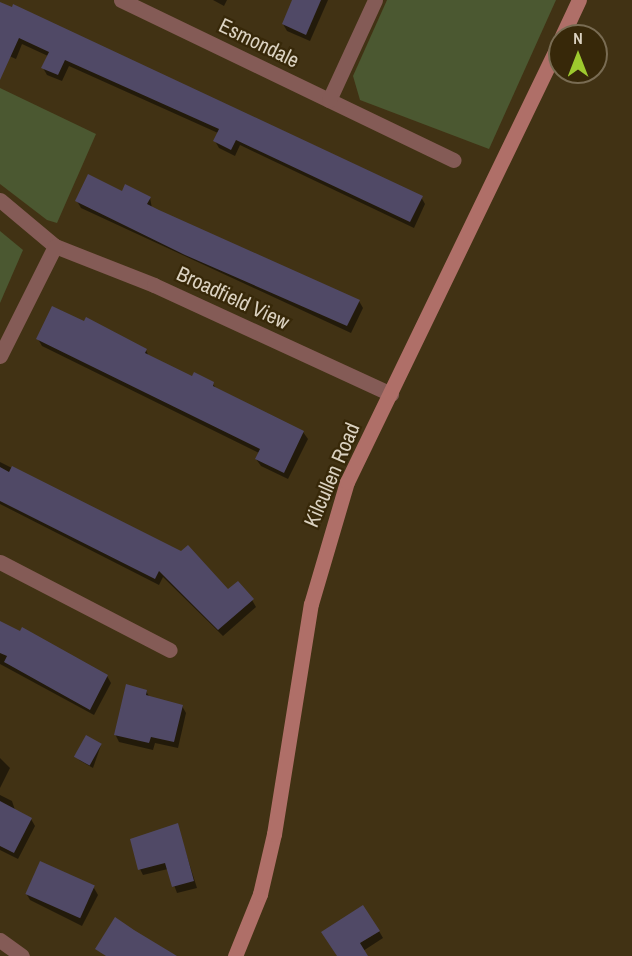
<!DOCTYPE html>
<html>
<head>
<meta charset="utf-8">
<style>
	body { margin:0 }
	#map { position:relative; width:632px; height:956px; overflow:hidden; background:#413214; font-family:"Archivo Narrow",sans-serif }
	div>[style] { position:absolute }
	.green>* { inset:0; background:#4b5831 }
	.shadow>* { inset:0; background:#0007 }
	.building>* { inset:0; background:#504966; transform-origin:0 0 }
	.minor>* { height:15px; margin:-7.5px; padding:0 7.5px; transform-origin:7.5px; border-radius:7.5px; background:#845b56 }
	.secondary>* { height:15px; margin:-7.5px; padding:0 7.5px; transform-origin:7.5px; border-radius:7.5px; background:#af6f68 }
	span { translate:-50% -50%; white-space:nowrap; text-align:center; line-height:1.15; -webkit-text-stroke:4.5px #372809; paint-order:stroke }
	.street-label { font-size:21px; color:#dbd2c1 }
	.north { position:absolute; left:548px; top:24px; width:60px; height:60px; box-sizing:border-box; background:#372809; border:2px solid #796c53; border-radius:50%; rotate:0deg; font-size:16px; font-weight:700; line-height:24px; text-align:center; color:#dbd2c1 }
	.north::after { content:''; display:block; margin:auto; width:21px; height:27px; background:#9eca2e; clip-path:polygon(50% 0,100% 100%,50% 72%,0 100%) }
</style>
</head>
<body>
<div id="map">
	<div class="green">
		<i style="clip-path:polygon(387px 0,556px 0,489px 149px,360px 100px,353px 76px)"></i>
		<i style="clip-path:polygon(0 88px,96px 134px,57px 223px,47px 220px,0 184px)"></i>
		<i style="clip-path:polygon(0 231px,23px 250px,0 303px)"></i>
	</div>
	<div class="shadow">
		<i style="clip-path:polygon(213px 0,227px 0,224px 6px)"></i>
		<i style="clip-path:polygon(294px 0,328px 0,310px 41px,287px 31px,283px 24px)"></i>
		<i style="clip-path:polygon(0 4px,421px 197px,425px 204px,414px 228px,240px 145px,235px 156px,219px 148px,215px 141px,218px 133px,69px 66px,62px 81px,47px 75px,43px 68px,48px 56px,22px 44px,16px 59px,0 52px)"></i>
		<i style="clip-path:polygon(123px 193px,150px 198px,152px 208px,359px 301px,363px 308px,351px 333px,81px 208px,77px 201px)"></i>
		<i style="clip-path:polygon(38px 339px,146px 350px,149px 357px,192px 378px,213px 384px,217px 390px,303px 432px,308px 439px,288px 479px,261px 466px,256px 459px,259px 453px,42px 346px)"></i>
		<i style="clip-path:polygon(0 462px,181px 553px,228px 592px,252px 600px,256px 607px,223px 636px,163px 577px,159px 585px,0 504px)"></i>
		<i style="clip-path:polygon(0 623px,107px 676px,111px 683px,94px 715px,0 664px)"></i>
		<i style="clip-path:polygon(146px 691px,150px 698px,182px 706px,186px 713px,178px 748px,155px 743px,153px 750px,119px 742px,115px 734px)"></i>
		<i style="clip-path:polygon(101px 745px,93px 768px,79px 760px,77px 757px)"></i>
		<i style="clip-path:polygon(0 758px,10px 768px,0 788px)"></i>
		<i style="clip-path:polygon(0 795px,12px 801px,15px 810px,31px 819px,35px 826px,18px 859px,0 850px)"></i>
		<i style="clip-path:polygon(177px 825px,197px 888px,177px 893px,168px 869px,143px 875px,140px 869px)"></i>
		<i style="clip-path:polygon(94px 888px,98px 895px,82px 926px,30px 900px,26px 893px)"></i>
		<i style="clip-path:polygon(379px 931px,383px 938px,363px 951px,366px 956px,338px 956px)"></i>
	</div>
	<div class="building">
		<i style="clip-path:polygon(292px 0,321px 0,306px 35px,282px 24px)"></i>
		<i style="clip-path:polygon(0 2px,12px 7px,13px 4px,423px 196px,410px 222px,236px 140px,231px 150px,213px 141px,219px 129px,65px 60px,58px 75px,41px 68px,49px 52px,19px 38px,0 80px)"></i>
		<i style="clip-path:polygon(88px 174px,122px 191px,125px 184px,151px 197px,147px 204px,159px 210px,360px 300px,347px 326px,185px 255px,75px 201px)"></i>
		<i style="clip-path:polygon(52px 306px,84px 321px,86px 317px,147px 349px,145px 353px,192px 376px,194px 372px,214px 382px,213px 386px,304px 431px,284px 473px,255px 459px,260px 449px,36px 339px)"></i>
		<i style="clip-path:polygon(12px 466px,181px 551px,188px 545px,228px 589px,238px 581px,254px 599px,218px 630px,159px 571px,155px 579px,0 501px,0 467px,9px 472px)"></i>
		<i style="clip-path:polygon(0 621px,20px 631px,22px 627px,108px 675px,90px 710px,4px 662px,7px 656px,0 653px)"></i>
		<i style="clip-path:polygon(126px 684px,147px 690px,146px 695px,183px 705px,174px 742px,151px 737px,149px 743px,114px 735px)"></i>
		<i style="left:86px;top:735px;width:18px;height:25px;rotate:29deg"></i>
		<i style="clip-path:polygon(0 801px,32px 818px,14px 853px,0 846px)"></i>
		<i style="clip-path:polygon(178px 823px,194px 881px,172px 887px,165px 863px,138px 870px,130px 839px)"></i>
		<i style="left:40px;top:861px;width:60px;height:36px;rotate:24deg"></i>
		<i style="clip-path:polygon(363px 905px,380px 931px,360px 943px,368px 956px,337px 956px,321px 932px)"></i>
		<i style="clip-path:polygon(115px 917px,134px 930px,177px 956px,106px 956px,95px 949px)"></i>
	</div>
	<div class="minor">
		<i style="left:121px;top:0;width:369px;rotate:25.7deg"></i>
		<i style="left:329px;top:100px;width:110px;rotate:-65.3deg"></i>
		<i style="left:0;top:200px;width:72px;rotate:39.9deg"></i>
		<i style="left:55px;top:246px;width:106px;rotate:21.5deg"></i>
		<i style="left:154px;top:285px;width:261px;rotate:24.7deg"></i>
		<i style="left:0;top:356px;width:123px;rotate:-63.4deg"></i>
		<i style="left:0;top:562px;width:191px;rotate:27.4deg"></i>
		<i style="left:0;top:940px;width:27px;rotate:36deg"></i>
	</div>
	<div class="secondary">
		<i style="left:562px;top:36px;width:40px;rotate:-65deg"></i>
		<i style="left:235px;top:956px;width:67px;rotate:-68deg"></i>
		<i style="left:260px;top:894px;width:62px;rotate:-76.9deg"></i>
		<i style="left:274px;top:834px;width:233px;rotate:-80.9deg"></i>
		<i style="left:311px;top:604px;width:127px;rotate:-73.6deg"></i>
		<i style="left:347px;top:482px;width:490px;rotate:-64.2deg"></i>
	</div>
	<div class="street-label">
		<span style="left:259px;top:43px;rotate:26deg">Esmondale</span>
		<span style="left:233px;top:298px;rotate:25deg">Broadfield View</span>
		<span style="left:332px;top:475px;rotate:-67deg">Kilcullen Road</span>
	</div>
	<div class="north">N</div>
</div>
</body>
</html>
